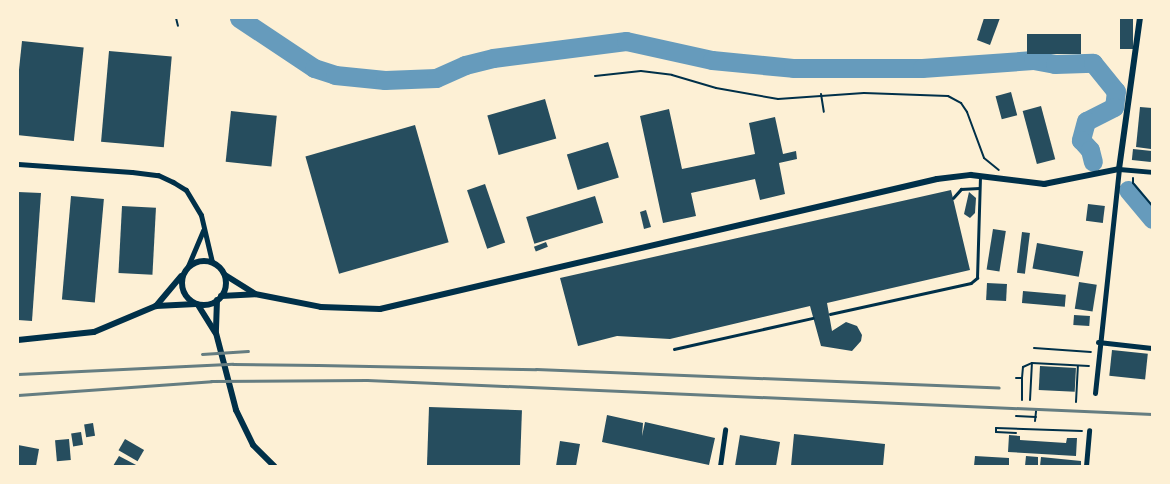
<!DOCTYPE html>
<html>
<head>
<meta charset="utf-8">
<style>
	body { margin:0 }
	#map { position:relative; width:1170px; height:484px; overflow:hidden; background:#fdf0d5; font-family:Jost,sans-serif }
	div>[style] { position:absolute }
	.river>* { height:19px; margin:-9.5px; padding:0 9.5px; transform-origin:9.5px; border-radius:9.5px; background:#669bbc }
	.building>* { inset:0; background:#264d5e; transform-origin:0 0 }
	.path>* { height:2px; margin:-1px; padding:0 1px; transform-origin:1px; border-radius:1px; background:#003049 }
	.service>* { height:2.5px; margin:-1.25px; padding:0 1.25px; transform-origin:1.25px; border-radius:1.25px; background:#003049 }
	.minor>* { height:5px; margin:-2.5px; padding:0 2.5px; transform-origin:2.5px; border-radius:2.5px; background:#003049 }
	.tertiary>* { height:6px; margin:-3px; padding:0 3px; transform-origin:3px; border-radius:3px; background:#003049 }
	.tertiary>.ring { margin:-3px; padding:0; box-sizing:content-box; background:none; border:6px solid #003049; border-radius:50% }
	.rail>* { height:3px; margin:-1.5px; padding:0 1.5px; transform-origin:1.5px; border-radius:1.5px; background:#657d81 }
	span { translate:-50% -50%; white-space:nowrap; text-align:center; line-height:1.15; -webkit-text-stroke:4px #fdf0d5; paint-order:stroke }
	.frame { position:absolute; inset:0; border:19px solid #fdf0d5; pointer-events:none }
</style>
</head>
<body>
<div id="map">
	<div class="river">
		<i style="left:239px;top:18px;width:90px;rotate:33.7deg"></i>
		<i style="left:314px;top:68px;width:22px;rotate:18deg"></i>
		<i style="left:335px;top:75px;width:50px;rotate:5.7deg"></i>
		<i style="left:385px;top:80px;width:51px;rotate:-2.2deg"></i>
		<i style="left:436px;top:78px;width:32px;rotate:-24deg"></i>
		<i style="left:465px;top:65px;width:29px;rotate:-14deg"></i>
		<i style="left:493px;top:58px;width:134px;rotate:-7.3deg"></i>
		<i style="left:626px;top:41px;width:88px;rotate:12.5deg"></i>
		<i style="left:712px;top:60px;width:81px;rotate:5.6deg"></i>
		<i style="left:793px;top:68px;width:129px"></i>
		<i style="left:922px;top:68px;width:111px;rotate:-4.1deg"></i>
		<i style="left:1033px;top:60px;width:22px;rotate:10deg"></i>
		<i style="left:1055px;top:64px;width:38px;rotate:-2deg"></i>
		<i style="left:1093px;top:63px;width:36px;rotate:51deg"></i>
		<i style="left:1116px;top:91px;width:16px;rotate:97deg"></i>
		<i style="left:1114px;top:107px;width:31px;rotate:153deg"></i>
		<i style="left:1086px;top:121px;width:20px;rotate:105deg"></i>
		<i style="left:1081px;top:140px;width:13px;rotate:48deg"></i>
		<i style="left:1090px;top:150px;width:12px;rotate:76deg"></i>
		<i style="left:1128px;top:190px;width:38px;rotate:50deg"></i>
	</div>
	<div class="building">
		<i style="clip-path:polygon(984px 18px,1000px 18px,990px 45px,977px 40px)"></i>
		<i style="left:1120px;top:18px;width:13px;height:31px"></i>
		<i style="left:1027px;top:34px;width:54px;height:20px"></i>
		<i style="left:22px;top:41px;width:62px;height:94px;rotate:6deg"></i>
		<i style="left:109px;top:51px;width:63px;height:91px;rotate:5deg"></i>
		<i style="left:1011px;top:92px;width:24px;height:16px;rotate:75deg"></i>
		<i style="left:545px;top:99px;width:41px;height:60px;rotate:74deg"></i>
		<i style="left:1041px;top:106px;width:55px;height:19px;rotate:75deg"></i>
		<i style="clip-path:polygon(1140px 107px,1152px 108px,1151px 149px,1136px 147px)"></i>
		<i style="clip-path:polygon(669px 109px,682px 169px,755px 154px,749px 123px,775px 117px,783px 154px,796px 151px,797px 159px,779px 163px,785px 194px,760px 200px,755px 179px,691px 193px,696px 216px,663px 223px,640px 116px)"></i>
		<i style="left:231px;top:111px;width:46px;height:51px;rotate:6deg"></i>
		<i style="left:415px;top:125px;width:122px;height:114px;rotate:74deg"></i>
		<i style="left:608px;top:142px;width:37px;height:43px;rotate:73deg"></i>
		<i style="left:1133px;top:149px;width:19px;height:11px;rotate:6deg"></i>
		<i style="left:485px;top:184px;width:62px;height:19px;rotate:71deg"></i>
		<i style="clip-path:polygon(951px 190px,970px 270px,827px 303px,832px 331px,846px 322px,857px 326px,862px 335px,861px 341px,852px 351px,821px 346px,810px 306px,670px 339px,617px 336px,578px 346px,560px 278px)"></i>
		<i style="clip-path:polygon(18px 192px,41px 193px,32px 321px,18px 320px)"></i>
		<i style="clip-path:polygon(969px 192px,976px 198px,975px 213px,970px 218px,964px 214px)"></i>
		<i style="left:71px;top:196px;width:33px;height:104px;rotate:5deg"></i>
		<i style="left:595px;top:196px;width:28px;height:72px;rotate:73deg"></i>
		<i style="left:1088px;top:204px;width:17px;height:17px;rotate:7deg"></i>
		<i style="left:122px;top:206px;width:34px;height:67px;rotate:3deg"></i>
		<i style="clip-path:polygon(646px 210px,651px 227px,644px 229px,640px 212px)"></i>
		<i style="left:993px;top:229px;width:13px;height:41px;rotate:9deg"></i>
		<i style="left:1022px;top:232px;width:8px;height:41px;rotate:7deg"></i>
		<i style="left:546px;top:242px;width:5px;height:13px;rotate:68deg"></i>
		<i style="left:1037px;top:243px;width:47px;height:26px;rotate:10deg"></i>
		<i style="left:1079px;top:282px;width:18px;height:27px;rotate:9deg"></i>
		<i style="left:987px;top:283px;width:20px;height:17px;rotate:3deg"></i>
		<i style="left:1023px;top:291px;width:43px;height:12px;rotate:5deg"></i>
		<i style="left:1074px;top:315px;width:16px;height:10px;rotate:4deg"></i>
		<i style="left:1112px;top:350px;width:36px;height:26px;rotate:6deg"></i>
		<i style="left:1040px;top:366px;width:36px;height:24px;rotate:3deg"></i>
		<i style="left:429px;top:407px;width:93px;height:59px;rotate:2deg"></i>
		<i style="clip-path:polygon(607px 415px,643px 423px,642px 436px,645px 422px,715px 438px,709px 465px,602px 442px)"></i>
		<i style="left:93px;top:423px;width:13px;height:9px;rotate:81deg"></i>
		<i style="left:81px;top:432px;width:13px;height:10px;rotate:81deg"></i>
		<i style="clip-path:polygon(794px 434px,885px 444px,883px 466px,791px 466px)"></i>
		<i style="clip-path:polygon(740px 435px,780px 442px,776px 466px,735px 466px)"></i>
		<i style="clip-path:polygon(1009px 435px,1020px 436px,1020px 440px,1066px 443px,1067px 438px,1077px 438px,1076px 456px,1008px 452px)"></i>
		<i style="left:69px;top:439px;width:21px;height:14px;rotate:85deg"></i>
		<i style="left:125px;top:439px;width:22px;height:13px;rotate:30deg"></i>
		<i style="clip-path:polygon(560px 441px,580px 444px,576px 466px,556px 466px)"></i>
		<i style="clip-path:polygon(18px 445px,39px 449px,36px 466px,18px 466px)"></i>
		<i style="clip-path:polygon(119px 456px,138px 466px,113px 466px)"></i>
		<i style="clip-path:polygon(975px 456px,1009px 458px,1009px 466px,974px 466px)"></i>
		<i style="clip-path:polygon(1026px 456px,1038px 457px,1038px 466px,1025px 466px)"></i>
		<i style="clip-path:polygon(1041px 457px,1081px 461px,1081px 466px,1040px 466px)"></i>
	</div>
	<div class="path">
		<i style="left:176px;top:18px;width:8px;rotate:76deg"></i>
		<i style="left:595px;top:76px;width:46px;rotate:-6.2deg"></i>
		<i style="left:641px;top:71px;width:31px;rotate:7deg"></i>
		<i style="left:672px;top:75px;width:46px;rotate:16.5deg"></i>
		<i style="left:716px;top:88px;width:63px;rotate:10.1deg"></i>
		<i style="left:778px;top:99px;width:86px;rotate:-4deg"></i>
		<i style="left:864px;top:93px;width:84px;rotate:2deg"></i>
		<i style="left:948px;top:96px;width:15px;rotate:28deg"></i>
		<i style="left:961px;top:103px;width:11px;rotate:56deg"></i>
		<i style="left:967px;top:112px;width:49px;rotate:69.7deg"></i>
		<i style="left:984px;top:158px;width:19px;rotate:39deg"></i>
		<i style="left:821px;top:94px;width:18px;rotate:81deg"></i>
		<i style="left:1133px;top:178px;width:5px;rotate:90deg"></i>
		<i style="left:1133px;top:183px;width:30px;rotate:50deg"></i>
		<i style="left:1034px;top:348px;width:57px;rotate:4deg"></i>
		<i style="left:1016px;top:378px;width:6px"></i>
		<i style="left:1022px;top:378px;width:22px;rotate:90deg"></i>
		<i style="left:1022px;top:378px;width:11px;rotate:-85deg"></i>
		<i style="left:1023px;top:367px;width:10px;rotate:-24deg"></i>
		<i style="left:1030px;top:400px;width:37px;rotate:-87deg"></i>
		<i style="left:1032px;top:363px;width:57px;rotate:3deg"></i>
		<i style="left:1076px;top:402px;width:36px;rotate:-87deg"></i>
		<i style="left:1016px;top:416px;width:20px;rotate:3deg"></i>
		<i style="left:1035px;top:421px;width:10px;rotate:-84deg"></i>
		<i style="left:1016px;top:433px;width:20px;rotate:-177deg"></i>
		<i style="left:996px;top:432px;width:4px;rotate:-90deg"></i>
		<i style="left:996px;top:428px;width:86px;rotate:2deg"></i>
	</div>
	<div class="service">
		<i style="left:953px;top:198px;width:12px;rotate:-48deg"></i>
		<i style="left:961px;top:189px;width:18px;rotate:-3deg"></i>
		<i style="left:830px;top:314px;width:144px;rotate:-12.4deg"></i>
		<i style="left:971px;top:283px;width:8px;rotate:-40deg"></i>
		<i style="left:977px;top:278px;width:101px;rotate:-88.3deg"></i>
		<i style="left:674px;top:349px;width:142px;rotate:-12.6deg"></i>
	</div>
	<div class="minor">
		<i style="left:18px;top:164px;width:114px;rotate:4deg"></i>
		<i style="left:132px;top:172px;width:26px;rotate:7deg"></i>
		<i style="left:158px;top:175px;width:17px;rotate:25deg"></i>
		<i style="left:173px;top:182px;width:15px;rotate:32deg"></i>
		<i style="left:186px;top:190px;width:29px;rotate:59deg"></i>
		<i style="left:201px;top:215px;width:48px;rotate:76.8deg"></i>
		<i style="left:188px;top:266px;width:39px;rotate:-67deg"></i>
		<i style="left:1098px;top:342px;width:54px;rotate:6.3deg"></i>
		<i style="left:1095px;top:393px;width:225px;rotate:-83.9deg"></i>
		<i style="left:1119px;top:169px;width:33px;rotate:5deg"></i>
		<i style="left:720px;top:466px;width:37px;rotate:-82deg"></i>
		<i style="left:1086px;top:466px;width:36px;rotate:-85deg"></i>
	</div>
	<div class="tertiary">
		<i class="ring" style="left:182px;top:261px;width:38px;height:38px"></i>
		<i style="left:225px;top:275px;width:34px;rotate:32deg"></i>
		<i style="left:221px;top:296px;width:34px;rotate:-3deg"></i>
		<i style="left:255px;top:294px;width:67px;rotate:11.1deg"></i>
		<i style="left:321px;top:307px;width:59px;rotate:1.9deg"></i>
		<i style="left:380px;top:309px;width:572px;rotate:-13.14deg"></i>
		<i style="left:937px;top:179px;width:34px;rotate:-7deg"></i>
		<i style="left:971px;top:175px;width:74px;rotate:7deg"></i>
		<i style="left:1044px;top:184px;width:76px;rotate:-11.3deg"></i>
		<i style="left:1119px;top:169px;width:152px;rotate:-82.1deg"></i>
		<i style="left:217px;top:300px;width:33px;rotate:92deg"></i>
		<i style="left:216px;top:333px;width:80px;rotate:75.4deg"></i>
		<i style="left:236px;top:410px;width:39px;rotate:64deg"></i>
		<i style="left:253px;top:445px;width:30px;rotate:45deg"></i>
		<i style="left:198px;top:305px;width:32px;rotate:58deg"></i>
		<i style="left:156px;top:306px;width:39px;rotate:-50deg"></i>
		<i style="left:18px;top:340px;width:76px;rotate:-6deg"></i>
		<i style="left:94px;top:332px;width:67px;rotate:-22.8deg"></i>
		<i style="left:156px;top:306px;width:40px;rotate:-2.9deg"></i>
	</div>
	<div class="rail">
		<i style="left:202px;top:354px;width:46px;rotate:-3.7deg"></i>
		<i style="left:18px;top:374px;width:215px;rotate:-2.7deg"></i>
		<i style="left:233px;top:364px;width:85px;rotate:0.7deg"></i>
		<i style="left:318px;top:365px;width:218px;rotate:1.1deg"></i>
		<i style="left:536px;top:369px;width:463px;rotate:2.3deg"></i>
		<i style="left:18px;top:395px;width:194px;rotate:-4.1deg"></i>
		<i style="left:211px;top:381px;width:156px;rotate:-0.4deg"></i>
		<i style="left:367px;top:380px;width:786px;rotate:2.48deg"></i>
	</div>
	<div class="frame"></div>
</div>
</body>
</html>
